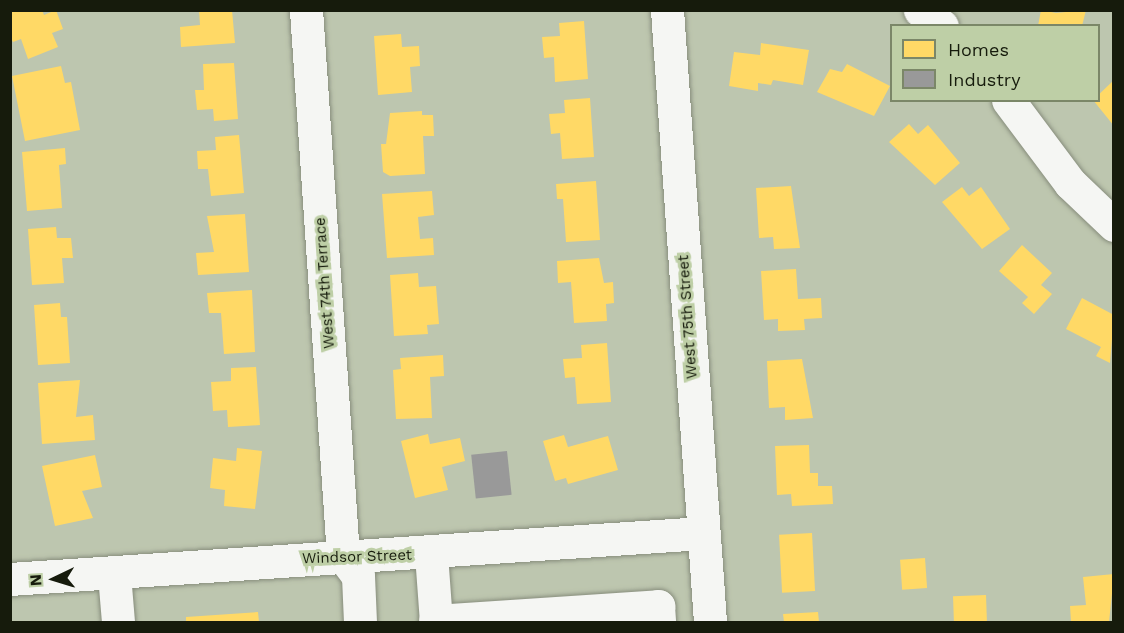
<!DOCTYPE html>
<html>
<head>
<meta charset="utf-8">
<style>
	body { margin:0 }
	#map { position:relative; width:1124px; height:633px; overflow:hidden; background:#bdc6af; font-family:"Work Sans",sans-serif }
	div>[style] { position:absolute }
	.homes>* { inset:0; background:#ffd966; transform-origin:0 0 }
	.industry>* { inset:0; background:#999; transform-origin:0 0 }
	.roads { filter:drop-shadow(0 0 2px #878d7c) drop-shadow(0 0 2px #878d7c) }
	.minor>* { height:33px; margin:-16.5px; padding:0 16.5px; transform-origin:16.5px; border-radius:16.5px; background:#f5f6f3 }
	.major>* { height:33px; margin:-16.5px; padding:0 16.5px; transform-origin:16.5px; border-radius:16.5px; background:#f5f6f3 }
	span { translate:-50% -50%; white-space:nowrap; text-align:center; line-height:1.15; -webkit-text-stroke:6px #becfa6; paint-order:stroke }
	.street-label { font-size:15px; color:#161b0c }
	.frame { position:absolute; inset:0; border:12px solid #161b0c; pointer-events:none }
	.legend { position:absolute; left:890px; top:24px; width:210px; height:78px; box-sizing:border-box; background:#becfa6; border:2px solid #7b8768; margin:0; padding:8px 10px; list-style:none; font-size:18px; color:#161b0c }
	.legend li { display:flex; align-items:center; gap:12px; height:30px }
	.legend b { width:30px; border:2px solid #7b8768 }
	.north { position:absolute; left:24px; top:549px; width:60px; height:60px; -webkit-text-stroke:4px #becfa6; paint-order:stroke; rotate:266deg; font-size:16px; font-weight:700; line-height:24px; text-align:center; color:#161b0c }
	.north::after { content:''; display:block; margin:auto; width:21px; height:27px; background:#161b0c; clip-path:polygon(50% 0,100% 100%,50% 72%,0 100%) }
</style>
</head>
<body>
<div id="map">
	<div class="homes">
		<i style="clip-path:polygon(10px 10px,42px 10px,44px 15px,56px 10px,63px 29px,52px 33px,58px 47px,28px 59px,21px 39px,13px 42px,10px 36px)"></i>
		<i style="clip-path:polygon(199px 10px,232px 10px,235px 43px,181px 47px,180px 27px,200px 25px)"></i>
		<i style="clip-path:polygon(1041px 10px,1056px 13px,1086px 10px,1082px 26px,1038px 26px)"></i>
		<i style="clip-path:polygon(584px 21px,588px 79px,555px 82px,554px 57px,544px 58px,542px 37px,560px 36px,559px 23px)"></i>
		<i style="clip-path:polygon(401px 34px,402px 47px,419px 46px,420px 66px,410px 67px,412px 92px,378px 95px,374px 36px)"></i>
		<i style="clip-path:polygon(761px 43px,809px 50px,803px 85px,773px 80px,771px 85px,758px 83px,758px 91px,729px 86px,734px 52px,760px 55px)"></i>
		<i style="clip-path:polygon(234px 63px,238px 119px,214px 121px,213px 109px,197px 110px,195px 90px,204px 90px,203px 64px)"></i>
		<i style="clip-path:polygon(847px 64px,890px 86px,874px 116px,817px 92px,830px 69px,842px 72px)"></i>
		<i style="clip-path:polygon(61px 66px,65px 83px,71px 82px,80px 130px,25px 141px,12px 76px)"></i>
		<i style="clip-path:polygon(1114px 80px,1114px 126px,1093px 100px)"></i>
		<i style="clip-path:polygon(590px 98px,594px 157px,562px 159px,560px 133px,551px 134px,549px 114px,565px 113px,564px 100px)"></i>
		<i style="clip-path:polygon(422px 111px,422px 115px,433px 115px,434px 136px,423px 136px,425px 174px,390px 176px,383px 172px,381px 144px,386px 144px,390px 113px)"></i>
		<i style="clip-path:polygon(909px 124px,918px 134px,928px 125px,960px 163px,935px 185px,889px 142px)"></i>
		<i style="clip-path:polygon(239px 135px,244px 193px,211px 196px,208px 169px,198px 169px,197px 151px,216px 150px,215px 137px)"></i>
		<i style="clip-path:polygon(65px 148px,66px 164px,59px 165px,62px 208px,27px 211px,22px 152px)"></i>
		<i style="clip-path:polygon(596px 181px,600px 240px,566px 242px,563px 199px,557px 199px,556px 184px)"></i>
		<i style="clip-path:polygon(791px 186px,800px 248px,774px 249px,773px 237px,759px 238px,756px 188px)"></i>
		<i style="clip-path:polygon(962px 187px,969px 196px,981px 187px,1010px 229px,982px 249px,942px 202px)"></i>
		<i style="clip-path:polygon(432px 191px,434px 215px,418px 217px,420px 239px,433px 238px,434px 255px,387px 258px,382px 194px)"></i>
		<i style="clip-path:polygon(245px 214px,249px 272px,198px 275px,196px 253px,214px 252px,207px 216px)"></i>
		<i style="clip-path:polygon(56px 227px,57px 238px,71px 238px,73px 258px,62px 258px,64px 283px,32px 285px,28px 229px)"></i>
		<i style="clip-path:polygon(1022px 245px,1052px 273px,1041px 285px,1052px 294px,1034px 314px,1022px 303px,1028px 297px,999px 271px)"></i>
		<i style="clip-path:polygon(599px 258px,604px 283px,613px 282px,614px 303px,606px 304px,607px 321px,574px 323px,571px 282px,558px 283px,557px 261px)"></i>
		<i style="clip-path:polygon(796px 269px,798px 299px,821px 298px,822px 318px,804px 319px,805px 330px,778px 331px,778px 319px,764px 320px,761px 271px)"></i>
		<i style="clip-path:polygon(418px 273px,419px 287px,436px 286px,439px 324px,427px 325px,428px 334px,394px 336px,390px 275px)"></i>
		<i style="clip-path:polygon(252px 290px,255px 352px,224px 354px,221px 313px,209px 313px,207px 293px)"></i>
		<i style="clip-path:polygon(1082px 298px,1114px 315px,1110px 363px,1096px 356px,1101px 347px,1066px 329px)"></i>
		<i style="clip-path:polygon(60px 303px,61px 317px,67px 317px,70px 363px,38px 365px,34px 305px)"></i>
		<i style="clip-path:polygon(607px 343px,611px 402px,577px 404px,575px 377px,565px 378px,563px 359px,582px 358px,581px 345px)"></i>
		<i style="clip-path:polygon(443px 355px,444px 376px,430px 377px,432px 418px,396px 419px,393px 370px,401px 369px,400px 358px)"></i>
		<i style="clip-path:polygon(802px 359px,813px 418px,785px 420px,785px 407px,769px 408px,767px 361px)"></i>
		<i style="clip-path:polygon(256px 367px,260px 425px,228px 427px,227px 410px,213px 411px,211px 382px,231px 381px,231px 368px)"></i>
		<i style="clip-path:polygon(80px 380px,76px 417px,93px 415px,95px 440px,42px 444px,38px 383px)"></i>
		<i style="clip-path:polygon(428px 434px,430px 444px,460px 438px,465px 461px,442px 467px,448px 490px,415px 498px,401px 441px)"></i>
		<i style="clip-path:polygon(564px 435px,568px 447px,608px 436px,618px 470px,568px 484px,566px 478px,555px 481px,543px 441px)"></i>
		<i style="clip-path:polygon(809px 445px,810px 473px,818px 473px,818px 486px,832px 486px,833px 504px,792px 506px,791px 494px,777px 495px,775px 446px)"></i>
		<i style="clip-path:polygon(237px 448px,262px 451px,255px 509px,224px 506px,225px 490px,210px 488px,213px 458px,236px 461px)"></i>
		<i style="clip-path:polygon(95px 455px,102px 487px,82px 491px,93px 518px,55px 526px,42px 466px)"></i>
		<i style="left:812px;top:533px;width:58px;height:33px;rotate:87deg"></i>
		<i style="left:925px;top:558px;width:30px;height:25px;rotate:86deg"></i>
		<i style="clip-path:polygon(1114px 574px,1109px 622px,1071px 622px,1070px 606px,1086px 605px,1083px 577px)"></i>
		<i style="left:986px;top:595px;width:27px;height:33px;rotate:88deg"></i>
		<i style="clip-path:polygon(258px 612px,259px 622px,186px 622px,186px 617px)"></i>
		<i style="clip-path:polygon(818px 612px,819px 622px,784px 622px,783px 614px)"></i>
	</div>
	<div class="industry">
		<i style="left:507px;top:451px;width:44px;height:36px;rotate:84deg"></i>
	</div>
	<div class="roads">
		<div class="minor">
			<i style="left:306px;top:10px;width:547px;rotate:86.12deg"></i>
			<i style="left:343px;top:556px;width:25px;rotate:53deg"></i>
			<i style="left:358px;top:576px;width:46px;rotate:87.5deg"></i>
			<i style="left:920px;top:10px;width:27px;rotate:36deg"></i>
			<i style="left:1008px;top:100px;width:104px;rotate:53.2deg"></i>
			<i style="left:1070px;top:183px;width:61px;rotate:43.7deg"></i>
			<i style="left:431px;top:554px;width:68px;rotate:85.8deg"></i>
			<i style="left:114px;top:574px;width:48px;rotate:85.2deg"></i>
			<i style="left:10px;top:579px;width:695px;rotate:-3.8deg"></i>
			<i style="left:435px;top:621px;width:224px;rotate:-3.8deg"></i>
			<i style="left:658px;top:606px;width:16px;rotate:86deg"></i>
		</div>
		<div class="major">
			<i style="left:667px;top:10px;width:614px;rotate:85.98deg"></i>
		</div>
	</div>
	<div class="street-label">
		<span style="left:325px;top:283px;rotate:-94deg">West 74th Terrace</span>
		<span style="left:688px;top:317px;rotate:-94deg">West 75th Street</span>
		<span style="left:357px;top:557px;rotate:-2deg">Windsor Street</span>
	</div>
	<div class="frame"></div>
	<ul class="legend">
	<li><b style="height:16px;background:#ffd966"></b>Homes</li>
	<li><b style="height:16px;background:#999"></b>Industry</li>
	</ul>
	<div class="north">N</div>
</div>
</body>
</html>
